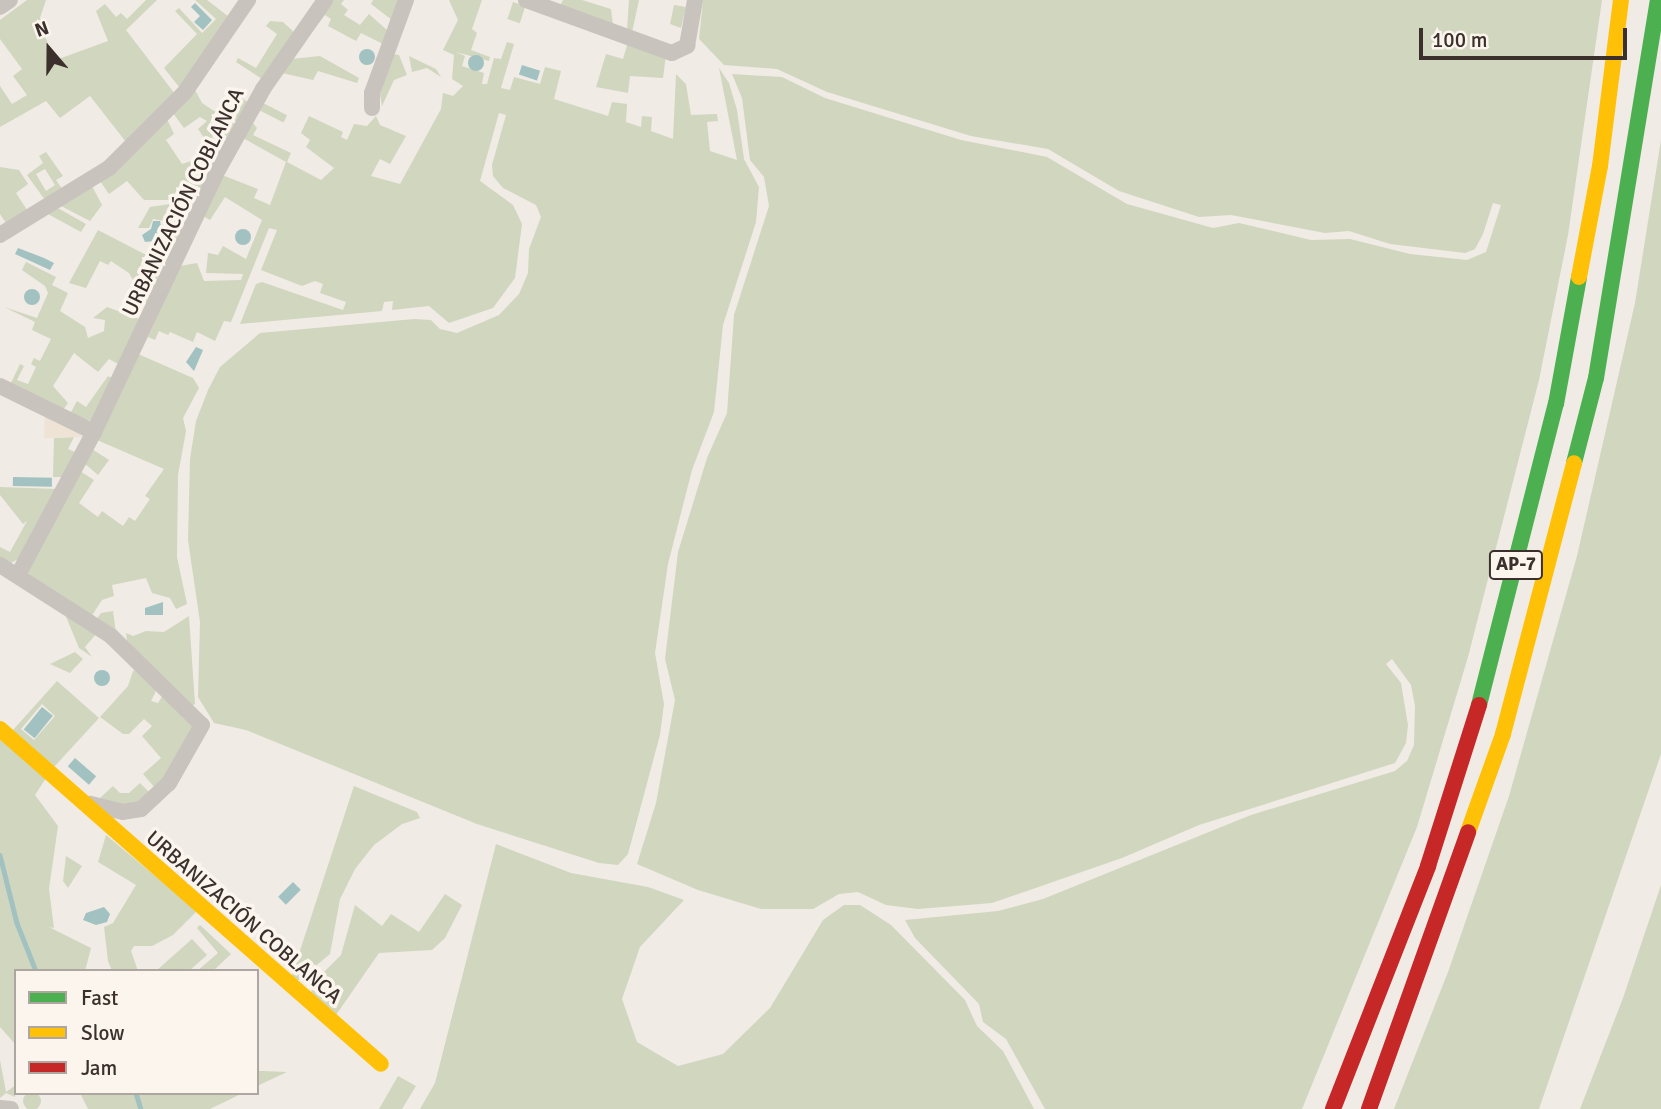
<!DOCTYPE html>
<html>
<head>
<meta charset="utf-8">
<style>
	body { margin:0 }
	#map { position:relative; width:1661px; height:1109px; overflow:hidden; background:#f0ebe5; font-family:Signika,sans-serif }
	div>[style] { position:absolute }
	.green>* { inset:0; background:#d1d6bf; transform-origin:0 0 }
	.round { border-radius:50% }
	.plaza>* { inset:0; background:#eee3d5 }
	.water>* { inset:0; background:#a1c2c1; transform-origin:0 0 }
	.stream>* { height:4.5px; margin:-2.25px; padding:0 2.25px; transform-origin:2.25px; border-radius:2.25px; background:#a1c2c1 }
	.street>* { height:16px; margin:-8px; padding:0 8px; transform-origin:8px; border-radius:8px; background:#c9c3be }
	.fast>* { height:16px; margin:-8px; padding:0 8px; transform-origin:8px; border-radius:8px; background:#4caf50 }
	.slow>* { height:16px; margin:-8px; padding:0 8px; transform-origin:8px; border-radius:8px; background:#ffc107 }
	.jam>* { height:16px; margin:-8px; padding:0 8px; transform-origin:8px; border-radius:8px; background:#c62828 }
	span { translate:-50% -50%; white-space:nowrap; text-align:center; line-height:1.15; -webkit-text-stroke:7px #fbf5ee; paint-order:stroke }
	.shield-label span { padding:2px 5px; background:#fbf5ee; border:2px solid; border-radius:5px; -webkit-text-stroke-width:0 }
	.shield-label { font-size:19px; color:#3b302b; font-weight:700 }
	.street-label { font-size:21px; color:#3b302b }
	.legend { position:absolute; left:14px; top:969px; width:245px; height:126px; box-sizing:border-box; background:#fbf5ee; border:2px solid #aea6a0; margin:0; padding:9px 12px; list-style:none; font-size:21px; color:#3b302b }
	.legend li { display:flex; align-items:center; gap:14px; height:35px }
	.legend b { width:35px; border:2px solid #aea6a0 }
	.north { position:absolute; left:14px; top:14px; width:70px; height:70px; -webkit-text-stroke:5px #fbf5ee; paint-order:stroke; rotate:340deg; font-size:19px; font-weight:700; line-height:28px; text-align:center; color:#3b302b }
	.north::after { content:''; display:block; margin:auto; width:24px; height:32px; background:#3b302b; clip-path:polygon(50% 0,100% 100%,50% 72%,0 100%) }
	.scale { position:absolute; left:1419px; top:28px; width:208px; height:32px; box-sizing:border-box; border:4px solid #3b302b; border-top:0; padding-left:9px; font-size:21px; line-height:24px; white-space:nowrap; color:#3b302b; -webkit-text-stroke:5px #fbf5ee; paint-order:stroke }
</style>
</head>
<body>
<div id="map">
	<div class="green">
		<i style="clip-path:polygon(27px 0,46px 0,40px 18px,53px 61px,108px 41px,96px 11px,105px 4px,116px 17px,121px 13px,127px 19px,146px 0,157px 0,126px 30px,175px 94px,126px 142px,90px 96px,60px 118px,46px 101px,0 127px,0 86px,12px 104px,27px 95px,13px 76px,22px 69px,0 39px,0 20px)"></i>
		<i style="clip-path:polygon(195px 0,207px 0,229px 17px,180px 88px,164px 68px,197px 34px,175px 11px,179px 8px,202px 33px,216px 19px)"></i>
		<i style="clip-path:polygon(332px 0,344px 0,341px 4px,348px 10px,344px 15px,360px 25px,369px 14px,388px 31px,383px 44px,361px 33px,356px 41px,328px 26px,331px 19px,325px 15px,302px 44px)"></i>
		<i style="clip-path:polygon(373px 0,399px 0,392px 20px,371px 4px)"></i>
		<i style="clip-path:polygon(449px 0,482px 0,472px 29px,477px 33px,471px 50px,490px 57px,489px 61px,456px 52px,465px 56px,462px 66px,484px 73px,482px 84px,487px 84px,494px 58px,501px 59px,507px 42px,514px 44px,501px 88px,510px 90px,514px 77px,540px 84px,545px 67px,561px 71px,554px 99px,608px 116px,612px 102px,627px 104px,626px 122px,641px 127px,642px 116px,652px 117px,651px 131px,673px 139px,676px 74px,686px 84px,691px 115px,717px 114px,718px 121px,707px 122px,710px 151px,737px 160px,719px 68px,729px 83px,737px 110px,744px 159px,759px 187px,756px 222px,723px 325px,714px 412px,692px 470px,668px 564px,655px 653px,664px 704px,660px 735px,628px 854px,618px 865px,599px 863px,477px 824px,246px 730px,214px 723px,198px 697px,200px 622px,188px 540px,190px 459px,196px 421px,208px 390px,220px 367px,260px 333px,414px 319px,431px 320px,440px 329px,457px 333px,499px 315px,519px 294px,528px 273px,529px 249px,541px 217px,536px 205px,503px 188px,493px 176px,492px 165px,506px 115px,499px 113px,480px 181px,513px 205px,522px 224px,515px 278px,493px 308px,449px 323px,429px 306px,392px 310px,393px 301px,384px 302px,382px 311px,240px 324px,256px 284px,262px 282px,343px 310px,346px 302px,320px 293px,323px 284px,315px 281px,302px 286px,261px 270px,277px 230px,269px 228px,231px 322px,224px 321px,215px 341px,197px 332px,193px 342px,170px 332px,168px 335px,159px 331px,155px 340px,148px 337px,180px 266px,197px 263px,204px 281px,241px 280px,243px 274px,206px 273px,208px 253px,218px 255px,223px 246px,246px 259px,262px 220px,225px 197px,210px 220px,203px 216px,222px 175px,258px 189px,254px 198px,270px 205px,286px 162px,243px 138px,252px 122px,257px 128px,253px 135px,291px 153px,287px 162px,321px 180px,334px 168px,306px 147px,310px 140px,301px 133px,309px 116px,343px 132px,341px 137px,347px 140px,354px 124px,367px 126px,376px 116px,380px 125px,406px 136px,390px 164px,380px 159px,371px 176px,400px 184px,441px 109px,443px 93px,453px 96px,463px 86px,452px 79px,454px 55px,443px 50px,458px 20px)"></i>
		<i style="clip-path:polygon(563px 0,582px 0,611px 9px,613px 25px,560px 6px)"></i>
		<i style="clip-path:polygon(629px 0,639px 0,632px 32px,627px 30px)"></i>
		<i style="clip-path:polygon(703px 0,1602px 0,1568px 235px,1539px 380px,1468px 657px,1417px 827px,1302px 1109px,1045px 1109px,1006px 1039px,983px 1022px,979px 1004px,915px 938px,905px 920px,998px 911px,1043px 899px,1251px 815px,1395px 771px,1407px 761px,1414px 745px,1415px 706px,1411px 685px,1392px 659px,1386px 664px,1401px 683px,1408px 725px,1406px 743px,1395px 763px,1199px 825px,1122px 858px,992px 903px,918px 909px,886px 905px,858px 892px,839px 894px,813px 909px,761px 909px,698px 890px,637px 864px,656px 803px,675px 700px,665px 659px,678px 552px,707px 458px,727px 413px,734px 315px,769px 206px,764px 177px,750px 160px,742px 98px,732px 74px,782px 77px,825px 98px,961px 140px,1047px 157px,1127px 204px,1213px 228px,1239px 223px,1311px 240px,1350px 239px,1410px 254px,1467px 260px,1486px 252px,1501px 205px,1493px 203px,1483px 234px,1475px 249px,1465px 253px,1390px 244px,1349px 231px,1325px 233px,1231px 215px,1199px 217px,1119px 191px,1048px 149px,971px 136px,827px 92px,777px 69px,724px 65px,699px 39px)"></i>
		<i style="left:513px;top:2px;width:13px;height:18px;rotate:18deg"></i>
		<i style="clip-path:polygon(674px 5px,686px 7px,681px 28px,670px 24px)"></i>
		<i style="clip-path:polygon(270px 21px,283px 22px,295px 33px,262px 79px,236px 62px,238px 58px,256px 68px,277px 34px,266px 26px)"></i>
		<i style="clip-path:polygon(628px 42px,666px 55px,663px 78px,630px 76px,628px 93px,596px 87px,606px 54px,623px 59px)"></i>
		<i style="clip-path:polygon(392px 54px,399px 55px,407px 75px,394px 80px,382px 106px,380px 95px)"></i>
		<i style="clip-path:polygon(320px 56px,359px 78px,357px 83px,318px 71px,313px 80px,282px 73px,291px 59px)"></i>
		<i style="clip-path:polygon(409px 56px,436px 69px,441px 77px,427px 68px,412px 72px)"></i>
		<i style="clip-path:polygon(evenodd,194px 88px,202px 103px,214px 111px,227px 110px,242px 98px,249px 103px,214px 165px,199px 148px,207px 142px,198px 129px,207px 121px,200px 117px,184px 128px,173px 113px,194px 88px,214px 132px,226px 139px,216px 156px,208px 151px,214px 132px)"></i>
		<i style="left:263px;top:103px;width:27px;height:8px;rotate:27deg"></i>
		<i style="clip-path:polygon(167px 119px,174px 134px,166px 140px,182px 164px,191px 161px,208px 176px,193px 209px,177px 200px,144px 200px,127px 181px,109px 194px,100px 181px)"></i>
		<i style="clip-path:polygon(1661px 140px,1661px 754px,1539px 1109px,1394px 1109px,1448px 972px,1509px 796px,1577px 556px,1635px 303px)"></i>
		<i style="clip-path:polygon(evenodd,46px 152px,63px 176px,56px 180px,63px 190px,45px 200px,27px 175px,43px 163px,39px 156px,46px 152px,45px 169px,55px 185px,46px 191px,36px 174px,45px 169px)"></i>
		<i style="clip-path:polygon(0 167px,19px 170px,28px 184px,16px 193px,27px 210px,6px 223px,0 214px)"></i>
		<i style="clip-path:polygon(91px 184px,102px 205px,90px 221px,61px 206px)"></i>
		<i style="clip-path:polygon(170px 204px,191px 214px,148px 306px,129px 273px,111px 261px,108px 265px,100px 261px,86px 288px,69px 283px,98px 230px,154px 259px,165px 234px,164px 221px,153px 219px,149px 228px,138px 228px,150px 207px)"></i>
		<i style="clip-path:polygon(56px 207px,86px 224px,81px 232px,46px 213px)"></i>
		<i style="clip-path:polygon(26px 262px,56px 277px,52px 285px,68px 293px,60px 311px,85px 327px,88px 338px,104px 331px,105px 320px,93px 318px,107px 307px,142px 320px,120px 365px,109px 359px,98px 372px,74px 353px,53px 386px,68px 403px,63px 410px,10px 385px,20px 364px,24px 366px,17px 380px,28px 384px,36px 367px,31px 364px,34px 358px,40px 361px,51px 339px,32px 330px,35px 322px,4px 307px,37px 318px,48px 293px,45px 286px,22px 270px)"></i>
		<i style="clip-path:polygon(138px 354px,193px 378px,199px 388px,183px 418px,186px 431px,178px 475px,177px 557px,187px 604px,176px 609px,170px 598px,152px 593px,146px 578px,112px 585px,114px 596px,102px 600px,91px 617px,30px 576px,18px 559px,11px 563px,0 558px,0 547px,10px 552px,27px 521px,23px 524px,0 495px,0 487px,57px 489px,80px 471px,94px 480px,79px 503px,98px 517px,102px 511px,123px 526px,129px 517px,135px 521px,150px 499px,145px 496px,164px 469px,97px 440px)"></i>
		<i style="clip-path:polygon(108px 376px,114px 379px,91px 421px,70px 414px,77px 401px,86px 407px)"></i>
		<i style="clip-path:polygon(74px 437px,68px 449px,77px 453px,63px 477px,53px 477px,54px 438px)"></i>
		<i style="clip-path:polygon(92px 449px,109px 460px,98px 475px,84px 463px)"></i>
		<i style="clip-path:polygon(113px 611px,116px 633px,96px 620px,101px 613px)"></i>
		<i style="clip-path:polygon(64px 612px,97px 633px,85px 647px,92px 657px,79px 648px)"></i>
		<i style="clip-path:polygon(189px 616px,195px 704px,189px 708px,127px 642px,126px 633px,133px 636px,146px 631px,164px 632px)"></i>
		<i style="clip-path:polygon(75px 652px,83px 659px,70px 673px,50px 664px)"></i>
		<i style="clip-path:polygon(142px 669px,157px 689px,151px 701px,158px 703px,163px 695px,192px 721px,193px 735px,156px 789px,143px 774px,161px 758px,142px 736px,152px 726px,144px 719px,129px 734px,123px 734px,100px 717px,128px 686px,133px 671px)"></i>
		<i style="clip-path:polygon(evenodd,57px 681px,99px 718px,54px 767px,13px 730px,57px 681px,42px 704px,55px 716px,34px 740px,21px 729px,42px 704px)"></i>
		<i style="clip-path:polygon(0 739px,46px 778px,35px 795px,58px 826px,49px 889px,54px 928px,49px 927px,91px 948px,85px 971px,16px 971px,16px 1045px,0 1027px)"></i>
		<i style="clip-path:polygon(140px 783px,151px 794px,141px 801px,125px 806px,99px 799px,113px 786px,120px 793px,129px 793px)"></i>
		<i style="clip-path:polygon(354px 786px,417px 812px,420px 818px,402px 824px,374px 845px,355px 869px,340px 899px,330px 954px,296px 982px,291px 978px)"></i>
		<i style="clip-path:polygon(106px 835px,197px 911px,173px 935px,152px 946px,134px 946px,131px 951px,138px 971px,112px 971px,108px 961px,104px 927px,113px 923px,136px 885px,98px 862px)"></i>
		<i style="clip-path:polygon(496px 844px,571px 873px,648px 887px,684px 900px,640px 947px,622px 999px,637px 1042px,678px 1066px,723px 1054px,770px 1008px,823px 920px,844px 905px,860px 905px,891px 925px,965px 1000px,977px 1026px,1003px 1051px,1034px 1109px,420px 1109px,435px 1083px)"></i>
		<i style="clip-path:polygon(66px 856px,82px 866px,68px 888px,63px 881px)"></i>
		<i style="clip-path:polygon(1661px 885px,1661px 1109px,1580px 1109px,1623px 998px)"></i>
		<i style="clip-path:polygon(445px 894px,462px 905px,445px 938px,432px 950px,379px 953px,336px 1015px,311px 993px,314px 982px,341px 955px,355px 905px,382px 926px,391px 914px,419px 932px)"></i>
		<i style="clip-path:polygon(200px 925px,231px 954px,213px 971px,197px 971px,218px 953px,197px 928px)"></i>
		<i style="clip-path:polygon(192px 939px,207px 955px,189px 971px,156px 971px)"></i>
		<i style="clip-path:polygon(0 1060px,6px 1092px,16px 1085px,15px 1097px,6px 1093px,0 1098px)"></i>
		<i style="clip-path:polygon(257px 1071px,263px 1071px,287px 1072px,257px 1086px)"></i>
		<i style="clip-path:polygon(398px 1076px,416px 1086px,402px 1109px,379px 1109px)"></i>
		<i class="round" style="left:23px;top:1092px;width:18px;height:18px"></i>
		<i style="clip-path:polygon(80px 1093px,243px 1093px,210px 1109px,88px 1109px)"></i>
	</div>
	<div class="plaza">
		<i style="clip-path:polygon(45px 414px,82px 433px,85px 437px,44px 438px)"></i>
	</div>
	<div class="water">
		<i style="clip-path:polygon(195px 3px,212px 20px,203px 30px,194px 22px,200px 16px,191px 7px)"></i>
		<i class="round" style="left:359px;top:49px;width:16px;height:16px"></i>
		<i class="round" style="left:468px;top:55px;width:16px;height:16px"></i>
		<i style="left:522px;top:65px;width:19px;height:10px;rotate:18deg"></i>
		<i style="clip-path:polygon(153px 221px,160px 221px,162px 231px,154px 241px,145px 242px,142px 235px,151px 229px)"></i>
		<i class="round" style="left:235px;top:229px;width:16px;height:16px"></i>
		<i style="clip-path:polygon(18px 248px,44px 258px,54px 263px,50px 270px,15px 254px)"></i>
		<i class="round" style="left:24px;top:289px;width:16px;height:16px"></i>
		<i style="clip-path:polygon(196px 347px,203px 350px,194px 371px,186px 362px)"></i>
		<i style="left:13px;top:477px;width:39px;height:9px;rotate:1deg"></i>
		<i style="clip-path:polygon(163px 602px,163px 615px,145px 615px,145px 608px)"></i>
		<i class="round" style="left:94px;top:670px;width:16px;height:16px"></i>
		<i style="left:42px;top:707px;width:14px;height:29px;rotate:39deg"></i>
		<i style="left:75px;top:758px;width:28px;height:11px;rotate:41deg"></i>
		<i style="left:293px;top:882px;width:11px;height:21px;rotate:45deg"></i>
		<i style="clip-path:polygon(104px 907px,110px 914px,107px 922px,96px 925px,83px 920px,86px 913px)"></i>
	</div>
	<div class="stream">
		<i style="left:0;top:855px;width:70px;rotate:76deg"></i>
		<i style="left:17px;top:923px;width:52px;rotate:68.4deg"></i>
		<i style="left:136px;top:1093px;width:17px;rotate:73deg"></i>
	</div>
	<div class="street">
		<i style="left:526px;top:0;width:155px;rotate:20deg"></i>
		<i style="left:672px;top:53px;width:17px;rotate:-25deg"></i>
		<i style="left:687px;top:46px;width:47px;rotate:-80.1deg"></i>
		<i style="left:0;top:7px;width:12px;rotate:-35deg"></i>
		<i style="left:372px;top:108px;width:15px;rotate:-90deg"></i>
		<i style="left:372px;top:93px;width:99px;rotate:-69.9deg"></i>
		<i style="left:0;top:235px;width:128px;rotate:-31.6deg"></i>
		<i style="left:109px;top:168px;width:107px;rotate:-45deg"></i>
		<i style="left:185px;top:92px;width:112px;rotate:-55.6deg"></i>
		<i style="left:0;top:386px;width:105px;rotate:26.1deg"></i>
		<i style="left:94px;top:432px;width:162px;rotate:118deg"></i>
		<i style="left:94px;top:432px;width:290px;rotate:-64.7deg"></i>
		<i style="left:218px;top:170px;width:93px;rotate:-60.9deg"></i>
		<i style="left:263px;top:89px;width:108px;rotate:-55.1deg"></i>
		<i style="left:0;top:565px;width:132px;rotate:32.6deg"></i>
		<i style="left:111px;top:636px;width:127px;rotate:44.4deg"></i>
		<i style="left:202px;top:725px;width:67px;rotate:119.6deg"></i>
		<i style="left:169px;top:783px;width:38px;rotate:137deg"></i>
		<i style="left:141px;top:809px;width:18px;rotate:171deg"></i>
		<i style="left:123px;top:812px;width:34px;rotate:-166deg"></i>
		<i style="left:0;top:1108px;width:11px;rotate:5deg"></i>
	</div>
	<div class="fast">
		<i style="left:1574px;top:463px;width:88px;rotate:-75.5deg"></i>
		<i style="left:1596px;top:378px;width:383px;rotate:-80.7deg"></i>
		<i style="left:1479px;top:705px;width:311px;rotate:-75.7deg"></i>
		<i style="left:1556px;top:404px;width:129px;rotate:-79.7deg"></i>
	</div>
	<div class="slow">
		<i style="left:1579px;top:277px;width:113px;rotate:-79.3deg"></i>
		<i style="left:1600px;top:166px;width:167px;rotate:-82.8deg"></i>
		<i style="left:0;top:729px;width:507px;rotate:41.32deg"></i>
		<i style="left:1468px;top:832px;width:104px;rotate:-70.3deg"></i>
		<i style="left:1503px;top:734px;width:280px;rotate:-75.3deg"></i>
	</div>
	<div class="jam">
		<i style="left:1333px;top:1109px;width:261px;rotate:-68.6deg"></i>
		<i style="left:1428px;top:866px;width:169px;rotate:-72.4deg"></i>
		<i style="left:1369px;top:1109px;width:294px;rotate:-70.3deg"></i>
	</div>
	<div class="shield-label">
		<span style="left:1516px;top:565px">AP-7</span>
	</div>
	<div class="street-label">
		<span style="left:183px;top:202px;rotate:-64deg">URBANIZACIÓN COBLANCA</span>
		<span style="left:244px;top:917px;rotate:41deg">URBANIZACIÓN COBLANCA</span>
	</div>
	<ul class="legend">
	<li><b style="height:9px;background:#4caf50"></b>Fast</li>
	<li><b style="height:9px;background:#ffc107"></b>Slow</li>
	<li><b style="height:9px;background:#c62828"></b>Jam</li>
	</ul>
	<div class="north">N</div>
	<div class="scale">100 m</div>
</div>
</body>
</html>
